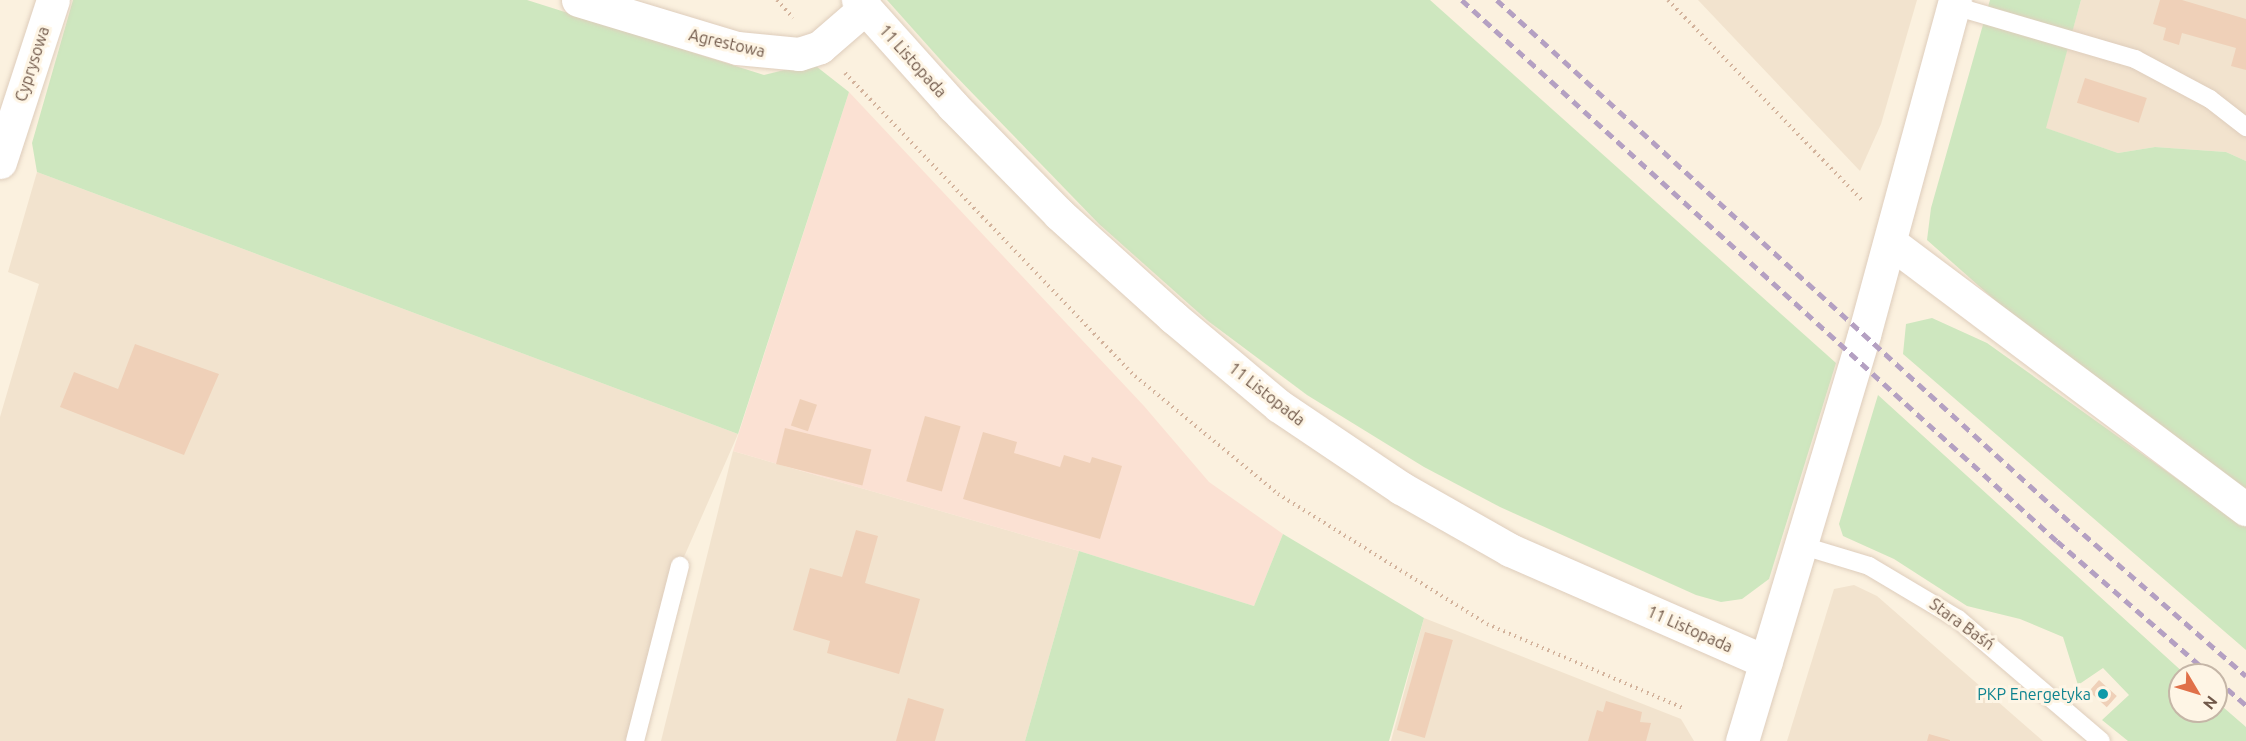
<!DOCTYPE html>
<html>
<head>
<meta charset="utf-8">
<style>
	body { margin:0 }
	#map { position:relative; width:2246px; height:741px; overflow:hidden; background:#fbf1df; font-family:Ubuntu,sans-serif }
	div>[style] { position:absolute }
	.residential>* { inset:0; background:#f2e3ce }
	.commercial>* { inset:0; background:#fbe1d3 }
	.green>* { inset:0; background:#cee7bf }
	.building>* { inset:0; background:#efd0b8; transform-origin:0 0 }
	.path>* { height:4px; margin-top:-2px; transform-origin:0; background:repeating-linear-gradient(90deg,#d3b39c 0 1.5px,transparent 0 6px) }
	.roads { filter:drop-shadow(0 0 2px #decdbc) drop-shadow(0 0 2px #decdbc) }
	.lane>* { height:18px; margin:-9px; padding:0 9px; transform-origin:9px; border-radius:9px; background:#fff }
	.street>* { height:33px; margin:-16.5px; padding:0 16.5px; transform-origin:16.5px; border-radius:16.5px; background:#fff }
	.secondary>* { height:33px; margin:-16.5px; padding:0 16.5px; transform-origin:16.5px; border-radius:16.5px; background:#fff }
	.rail>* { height:4.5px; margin-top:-2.25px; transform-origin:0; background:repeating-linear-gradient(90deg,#b4a0c2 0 9px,transparent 0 15px) }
	.dots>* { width:16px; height:16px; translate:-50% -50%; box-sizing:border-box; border:3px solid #fef5e5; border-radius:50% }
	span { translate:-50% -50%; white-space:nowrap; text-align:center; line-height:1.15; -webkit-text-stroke:6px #fef5e5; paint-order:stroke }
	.street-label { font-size:16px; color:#705849 }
	.culture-label { font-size:16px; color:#0d838f }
	.right { translate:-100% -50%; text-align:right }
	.north { position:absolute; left:2168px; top:663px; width:60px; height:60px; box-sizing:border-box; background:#fef5e5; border:2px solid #c5b6a7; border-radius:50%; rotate:128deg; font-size:16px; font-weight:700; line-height:24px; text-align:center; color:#705849 }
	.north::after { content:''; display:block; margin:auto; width:21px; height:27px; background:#e07049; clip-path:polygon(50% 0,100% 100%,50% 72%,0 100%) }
</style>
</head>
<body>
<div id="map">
	<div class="residential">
		<i style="clip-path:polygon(1698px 0,1917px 0,1881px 124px,1860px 171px)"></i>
		<i style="clip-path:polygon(2081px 0,2246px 0,2246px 161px,2226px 152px,2155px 147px,2118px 153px,2045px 128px)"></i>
		<i style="clip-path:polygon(37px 172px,738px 434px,680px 566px,635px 741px,0 741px,0 417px,39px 284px,8px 272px)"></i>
		<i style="clip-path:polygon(733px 451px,1079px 551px,1025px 741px,661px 741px)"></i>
		<i style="clip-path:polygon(1854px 585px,1877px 596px,2043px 741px,1787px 741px,1834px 589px)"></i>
		<i style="clip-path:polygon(1424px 618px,1681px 719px,1694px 741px,1391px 741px)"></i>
	</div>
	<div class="commercial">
		<i style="clip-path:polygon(849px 92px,1144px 406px,1209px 482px,1283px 534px,1254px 606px,1079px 551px,733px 451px)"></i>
	</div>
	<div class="green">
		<i style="clip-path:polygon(73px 0,527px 0,764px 75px,812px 63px,849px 92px,738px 434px,37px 172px,32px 143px)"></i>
		<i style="clip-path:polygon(887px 0,1430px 0,1836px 363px,1769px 579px,1742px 599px,1721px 602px,1696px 595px,1500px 507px,1424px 467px,1307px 395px,1208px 321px,1099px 224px,946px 66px)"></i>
		<i style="clip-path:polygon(1990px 0,2081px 0,2046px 128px,2118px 153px,2155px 147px,2226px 152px,2246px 161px,2246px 650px,1903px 354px,1906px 324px,1932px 318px,1987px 343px,2180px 481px,2184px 444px,2032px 333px,1927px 240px,1931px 208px)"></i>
		<i style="clip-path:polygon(1878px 395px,2186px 675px,2180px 675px,2180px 711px,2216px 711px,2216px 701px,2246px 727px,2246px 741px,2128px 741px,2102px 720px,2129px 695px,2103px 668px,2078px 685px,2063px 637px,2020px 619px,1967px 606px,1894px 559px,1843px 536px,1839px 524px)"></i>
		<i style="clip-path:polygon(1283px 534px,1424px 618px,1389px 741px,1025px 741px,1079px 551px,1254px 606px)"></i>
	</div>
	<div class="building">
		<i style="clip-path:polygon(2160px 0,2182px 0,2246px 19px,2246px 70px,2231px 66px,2236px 48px,2182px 33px,2179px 45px,2163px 40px,2166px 28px,2153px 24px)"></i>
		<i style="left:2085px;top:78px;width:65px;height:26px;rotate:18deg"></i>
		<i style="clip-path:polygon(135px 344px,219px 374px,184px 455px,60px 407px,74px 372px,118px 389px)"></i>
		<i style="left:800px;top:399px;width:18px;height:28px;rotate:19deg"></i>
		<i style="left:925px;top:416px;width:37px;height:68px;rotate:16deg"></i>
		<i style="left:785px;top:428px;width:89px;height:37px;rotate:14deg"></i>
		<i style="clip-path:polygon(983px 432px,1017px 442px,1014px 453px,1060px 467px,1064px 455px,1090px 463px,1092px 457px,1122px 466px,1100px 539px,963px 499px)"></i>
		<i style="clip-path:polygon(856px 530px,878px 536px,865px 583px,920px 599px,899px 674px,827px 653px,830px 641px,793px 630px,810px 568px,842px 577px)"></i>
		<i style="left:1425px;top:632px;width:29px;height:102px;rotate:16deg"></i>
		<i style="left:2099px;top:680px;width:24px;height:15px;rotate:42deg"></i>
		<i style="clip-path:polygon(908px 698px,944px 709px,935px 741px,896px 741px)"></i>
		<i style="clip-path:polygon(1606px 701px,1642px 712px,1640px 722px,1651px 723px,1646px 741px,1588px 741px,1597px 710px,1603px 712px)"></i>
		<i style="clip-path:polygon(1929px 734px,1950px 740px,1950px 741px,1927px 741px)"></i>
	</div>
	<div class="path">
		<i style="left:777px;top:0;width:24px;rotate:48deg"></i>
		<i style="left:1668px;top:0;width:280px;rotate:45.9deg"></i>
		<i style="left:845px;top:73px;width:419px;rotate:46.3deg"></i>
		<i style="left:1135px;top:376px;width:185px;rotate:39.5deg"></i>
		<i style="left:1278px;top:494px;width:246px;rotate:31.9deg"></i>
		<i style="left:1487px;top:624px;width:213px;rotate:23.2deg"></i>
	</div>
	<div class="roads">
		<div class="lane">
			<i style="left:1954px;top:6px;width:189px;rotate:16.3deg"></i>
			<i style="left:2135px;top:59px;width:85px;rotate:28.1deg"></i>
			<i style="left:2210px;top:99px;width:46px;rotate:37.9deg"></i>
			<i style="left:1800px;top:545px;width:72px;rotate:16.9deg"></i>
			<i style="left:1869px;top:566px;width:104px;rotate:30.8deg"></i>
			<i style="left:1958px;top:619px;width:188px;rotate:40.5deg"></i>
			<i style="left:635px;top:741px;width:181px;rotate:-75.6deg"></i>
		</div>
		<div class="street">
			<i style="left:578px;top:0;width:166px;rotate:16.8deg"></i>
			<i style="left:737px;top:48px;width:62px;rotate:5.5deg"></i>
			<i style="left:799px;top:54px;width:22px;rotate:-18deg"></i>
			<i style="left:820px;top:47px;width:60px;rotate:-40.9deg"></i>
			<i style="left:0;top:162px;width:170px;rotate:-71.9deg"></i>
			<i style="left:1890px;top:242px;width:445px;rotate:36.9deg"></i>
		</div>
		<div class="secondary">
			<i style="left:858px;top:0;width:142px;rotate:48.1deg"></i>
			<i style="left:953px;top:106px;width:151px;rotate:45.5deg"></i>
			<i style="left:1059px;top:214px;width:154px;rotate:42.1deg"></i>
			<i style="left:1173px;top:317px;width:138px;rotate:40deg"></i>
			<i style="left:1279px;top:406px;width:147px;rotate:33.9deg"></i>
			<i style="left:1401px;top:488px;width:125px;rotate:29.6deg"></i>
			<i style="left:1510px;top:550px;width:279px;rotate:23.6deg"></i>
			<i style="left:1742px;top:741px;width:424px;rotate:-73.3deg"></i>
			<i style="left:1864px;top:335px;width:347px;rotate:-74.8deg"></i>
		</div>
	</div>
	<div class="rail">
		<i style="left:1462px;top:0;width:804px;rotate:42.28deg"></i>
		<i style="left:2057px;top:541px;width:204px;rotate:41deg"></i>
		<i style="left:1497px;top:0;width:778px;rotate:42.34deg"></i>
		<i style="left:2072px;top:524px;width:231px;rotate:41.1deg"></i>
		<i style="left:2216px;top:679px;width:40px;rotate:41deg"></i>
	</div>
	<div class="dots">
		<i style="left:2103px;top:694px;background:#0f9aa8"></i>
	</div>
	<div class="street-label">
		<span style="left:727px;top:43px;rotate:13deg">Agrestowa</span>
		<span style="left:913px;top:61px;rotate:48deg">11 Listopada</span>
		<span style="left:32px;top:64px;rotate:-72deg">Cyprysowa</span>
		<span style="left:1267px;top:394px;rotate:38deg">11 Listopada</span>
		<span style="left:1962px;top:624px;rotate:36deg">Stara Baśń</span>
		<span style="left:1690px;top:629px;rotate:24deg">11 Listopada</span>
	</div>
	<div class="culture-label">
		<span class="right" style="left:2091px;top:694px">PKP Energetyka</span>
	</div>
	<div class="north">N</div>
</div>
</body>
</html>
